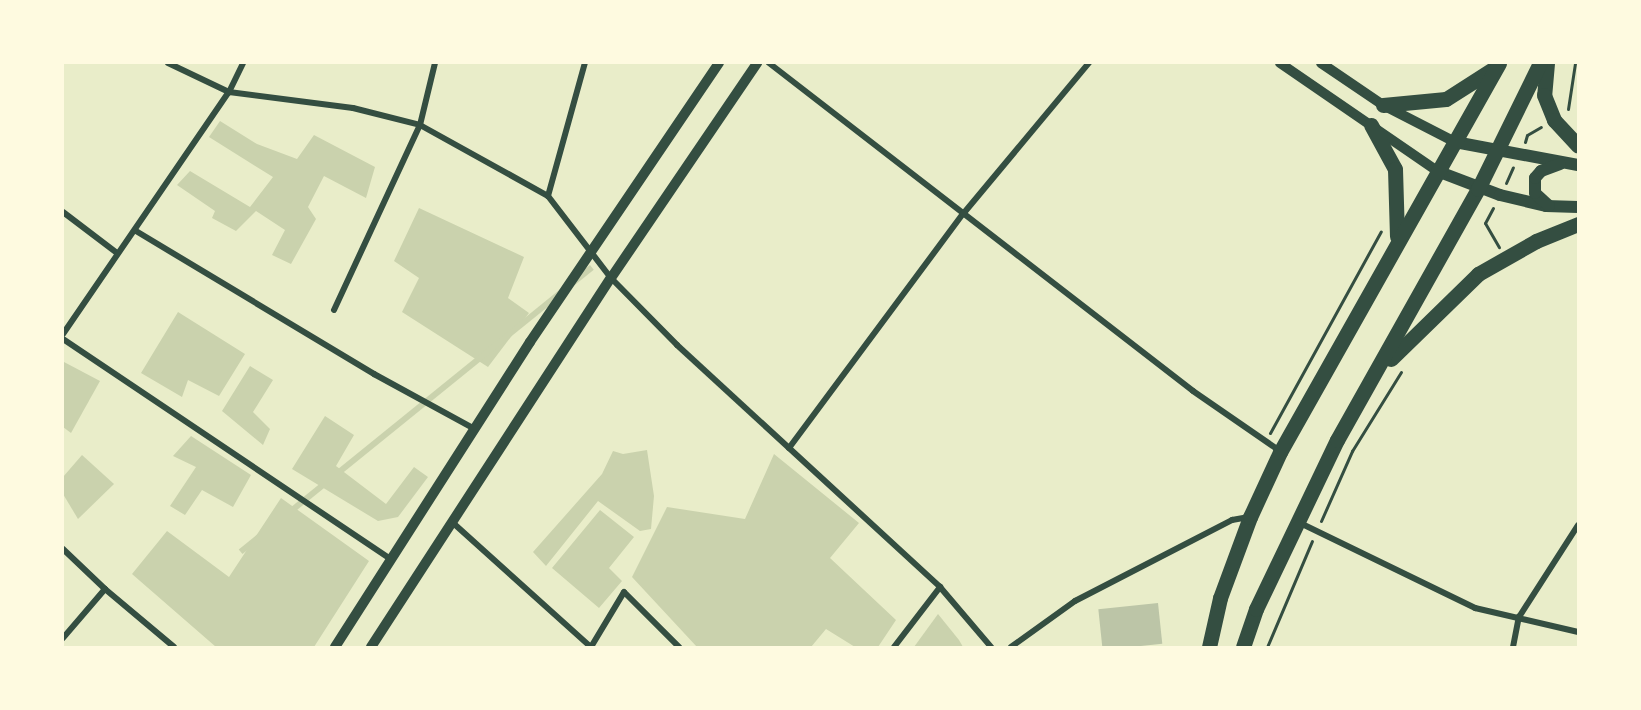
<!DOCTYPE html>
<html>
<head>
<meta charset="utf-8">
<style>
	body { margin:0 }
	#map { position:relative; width:1641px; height:710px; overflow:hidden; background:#e9edc9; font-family:Mulish,sans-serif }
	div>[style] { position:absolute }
	.green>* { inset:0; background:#cad2ad; transform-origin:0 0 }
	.building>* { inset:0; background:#bcc5a7; transform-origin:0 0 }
	.path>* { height:3px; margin:-1.5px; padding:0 1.5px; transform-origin:1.5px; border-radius:1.5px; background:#344e41 }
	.minor>* { height:6px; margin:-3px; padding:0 3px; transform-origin:3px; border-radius:3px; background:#344e41 }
	.tertiary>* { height:10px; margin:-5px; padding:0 5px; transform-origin:5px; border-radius:5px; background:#344e41 }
	.secondary>* { height:12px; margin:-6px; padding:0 6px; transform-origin:6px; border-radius:6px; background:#344e41 }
	.trunk>* { height:15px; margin:-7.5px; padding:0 7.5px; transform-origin:7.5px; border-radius:7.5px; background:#344e41 }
	span { translate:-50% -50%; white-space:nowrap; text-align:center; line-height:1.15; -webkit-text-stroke:6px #fefae0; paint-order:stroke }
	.frame { position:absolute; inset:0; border:64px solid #fefae0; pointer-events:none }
</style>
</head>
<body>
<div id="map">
	<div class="green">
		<i style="clip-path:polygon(220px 121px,257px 144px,297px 159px,314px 135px,375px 167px,366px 198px,324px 176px,308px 207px,316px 219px,291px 264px,272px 255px,285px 230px,256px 211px,236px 231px,212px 218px,215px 211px,177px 185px,190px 171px,250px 207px,273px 177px,209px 137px)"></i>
		<i style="clip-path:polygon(419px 208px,524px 257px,508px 298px,529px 313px,488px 367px,402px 312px,419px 278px,394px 261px)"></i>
		<i style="left:590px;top:265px;width:6px;height:452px;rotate:51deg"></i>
		<i style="clip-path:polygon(178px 312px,245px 354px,219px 396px,188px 380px,182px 397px,141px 373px)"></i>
		<i style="clip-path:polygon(64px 362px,100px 381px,71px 433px,63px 427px)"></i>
		<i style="clip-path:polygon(250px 366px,273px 380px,253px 412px,270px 429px,263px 445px,222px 411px)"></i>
		<i style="clip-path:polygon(325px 416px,354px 435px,336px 466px,386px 504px,414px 467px,428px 477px,398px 517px,378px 521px,292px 469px)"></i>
		<i style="clip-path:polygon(191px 436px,251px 475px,233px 507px,202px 490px,185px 515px,170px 506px,196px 467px,173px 456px)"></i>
		<i style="clip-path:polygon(647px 450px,654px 496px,651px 529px,640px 531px,598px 501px,546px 566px,533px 552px,602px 474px,613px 451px,623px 454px)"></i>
		<i style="clip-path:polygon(774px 454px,859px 523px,830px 558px,896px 620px,878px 647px,855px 647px,826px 629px,811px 647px,697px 647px,632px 577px,667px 507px,745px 519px)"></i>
		<i style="clip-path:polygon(82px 455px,114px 484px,78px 519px,63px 494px,63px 477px)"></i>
		<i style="clip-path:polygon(281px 498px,369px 561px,314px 647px,216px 647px,132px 574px,167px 531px,229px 577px)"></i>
		<i style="clip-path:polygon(600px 510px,634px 537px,609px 568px,622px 581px,599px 608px,552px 568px)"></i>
		<i style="clip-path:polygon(938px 614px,959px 640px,963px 647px,914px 647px)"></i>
	</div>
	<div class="building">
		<i style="left:1158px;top:603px;width:41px;height:60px;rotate:84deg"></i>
	</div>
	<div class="path">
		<i style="left:1568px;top:109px;width:47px;rotate:-81.3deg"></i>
		<i style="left:1525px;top:142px;width:7px;rotate:-74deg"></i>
		<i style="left:1527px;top:135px;width:16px;rotate:-30deg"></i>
		<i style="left:1506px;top:183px;width:17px;rotate:-66deg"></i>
		<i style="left:1493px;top:208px;width:17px;rotate:118deg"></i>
		<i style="left:1485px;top:223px;width:28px;rotate:60deg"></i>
		<i style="left:1270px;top:433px;width:230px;rotate:-61.2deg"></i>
		<i style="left:1321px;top:521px;width:77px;rotate:-66.1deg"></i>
		<i style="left:1352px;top:451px;width:93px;rotate:-58.2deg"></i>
		<i style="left:1267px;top:647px;width:115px;rotate:-67deg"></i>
	</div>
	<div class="minor">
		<i style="left:168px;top:63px;width:68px;rotate:25.4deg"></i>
		<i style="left:229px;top:92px;width:125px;rotate:7.4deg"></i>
		<i style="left:353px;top:108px;width:69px;rotate:14.2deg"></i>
		<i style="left:420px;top:125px;width:146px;rotate:29deg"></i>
		<i style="left:548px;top:196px;width:103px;rotate:52.5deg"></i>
		<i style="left:611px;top:278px;width:94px;rotate:45.4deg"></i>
		<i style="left:677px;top:345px;width:357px;rotate:42.6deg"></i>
		<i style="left:940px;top:587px;width:79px;rotate:49.6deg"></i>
		<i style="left:769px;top:63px;width:536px;rotate:37.72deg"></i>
		<i style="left:1193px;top:391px;width:106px;rotate:34.6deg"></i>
		<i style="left:548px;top:196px;width:138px;rotate:-74.5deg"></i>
		<i style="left:63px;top:212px;width:68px;rotate:37.2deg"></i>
		<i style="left:136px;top:231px;width:278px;rotate:31deg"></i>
		<i style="left:374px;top:374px;width:115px;rotate:28.6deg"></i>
		<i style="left:334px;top:310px;width:204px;rotate:-65.1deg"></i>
		<i style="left:420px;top:125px;width:64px;rotate:-76.4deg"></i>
		<i style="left:63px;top:334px;width:293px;rotate:-55.6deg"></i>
		<i style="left:229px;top:92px;width:32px;rotate:-64deg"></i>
		<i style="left:63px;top:339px;width:395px;rotate:33.9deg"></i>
		<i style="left:789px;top:448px;width:292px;rotate:-53.4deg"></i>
		<i style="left:963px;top:214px;width:197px;rotate:-50.2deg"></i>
		<i style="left:452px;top:522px;width:187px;rotate:42deg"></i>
		<i style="left:591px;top:647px;width:64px;rotate:-59deg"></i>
		<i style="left:624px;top:592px;width:78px;rotate:45deg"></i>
		<i style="left:1298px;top:522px;width:197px;rotate:25.9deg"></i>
		<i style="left:1475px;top:608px;width:106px;rotate:13.1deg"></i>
		<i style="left:63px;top:549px;width:58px;rotate:43.6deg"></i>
		<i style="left:105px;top:589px;width:65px;rotate:130.6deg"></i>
		<i style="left:105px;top:589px;width:90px;rotate:40deg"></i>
		<i style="left:894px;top:647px;width:76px;rotate:-52.5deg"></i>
		<i style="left:1011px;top:647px;width:79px;rotate:-35.7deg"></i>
		<i style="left:1075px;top:601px;width:177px;rotate:-27.3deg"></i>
		<i style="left:1232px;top:520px;width:17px;rotate:-10deg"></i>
		<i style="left:1513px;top:647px;width:31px;rotate:-79deg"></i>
		<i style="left:1519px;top:617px;width:109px;rotate:-57.3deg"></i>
	</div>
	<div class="tertiary">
		<i style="left:1280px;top:63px;width:191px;rotate:34.5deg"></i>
		<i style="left:1321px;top:63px;width:75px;rotate:34.1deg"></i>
		<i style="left:1383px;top:105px;width:81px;rotate:27.2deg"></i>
		<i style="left:335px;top:647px;width:362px;rotate:-57.4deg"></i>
		<i style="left:530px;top:342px;width:337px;rotate:-55.9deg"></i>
		<i style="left:371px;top:647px;width:440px;rotate:-57deg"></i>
		<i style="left:611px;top:278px;width:260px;rotate:-55.8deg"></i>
	</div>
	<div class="secondary">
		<i style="left:1455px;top:142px;width:125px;rotate:10.6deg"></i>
		<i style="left:1437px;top:171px;width:67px;rotate:20.9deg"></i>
		<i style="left:1500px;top:195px;width:47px;rotate:13.4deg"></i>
		<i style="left:1546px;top:206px;width:32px;rotate:2deg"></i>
		<i style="left:1549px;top:206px;width:19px;rotate:-137deg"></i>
		<i style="left:1535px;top:193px;width:15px;rotate:-90deg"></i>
		<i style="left:1535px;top:178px;width:9px;rotate:-49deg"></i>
		<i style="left:1541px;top:171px;width:20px;rotate:-20deg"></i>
	</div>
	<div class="trunk">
		<i style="left:1547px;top:63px;width:32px;rotate:95deg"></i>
		<i style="left:1544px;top:95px;width:27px;rotate:68deg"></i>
		<i style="left:1554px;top:120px;width:35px;rotate:47deg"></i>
		<i style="left:1383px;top:105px;width:63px;rotate:-5.4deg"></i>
		<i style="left:1446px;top:99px;width:56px;rotate:-32.6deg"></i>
		<i style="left:1371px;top:125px;width:50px;rotate:61.4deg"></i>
		<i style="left:1395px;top:169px;width:67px;rotate:88.3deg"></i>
		<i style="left:1391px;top:359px;width:122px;rotate:-44.3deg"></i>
		<i style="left:1478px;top:274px;width:67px;rotate:-29.6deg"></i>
		<i style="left:1536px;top:241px;width:45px;rotate:-22deg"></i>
		<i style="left:1209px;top:647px;width:50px;rotate:-77.3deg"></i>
		<i style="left:1220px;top:598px;width:86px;rotate:-69.7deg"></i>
		<i style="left:1250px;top:517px;width:72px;rotate:-65.2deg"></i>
		<i style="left:1280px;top:452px;width:446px;rotate:-60.6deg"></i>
		<i style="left:1243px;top:647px;width:40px;rotate:-71.1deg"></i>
		<i style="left:1256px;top:609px;width:187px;rotate:-64.4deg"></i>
		<i style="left:1337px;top:440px;width:288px;rotate:-60.7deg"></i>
		<i style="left:1478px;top:189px;width:140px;rotate:-63.8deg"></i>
	</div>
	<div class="frame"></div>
</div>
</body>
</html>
